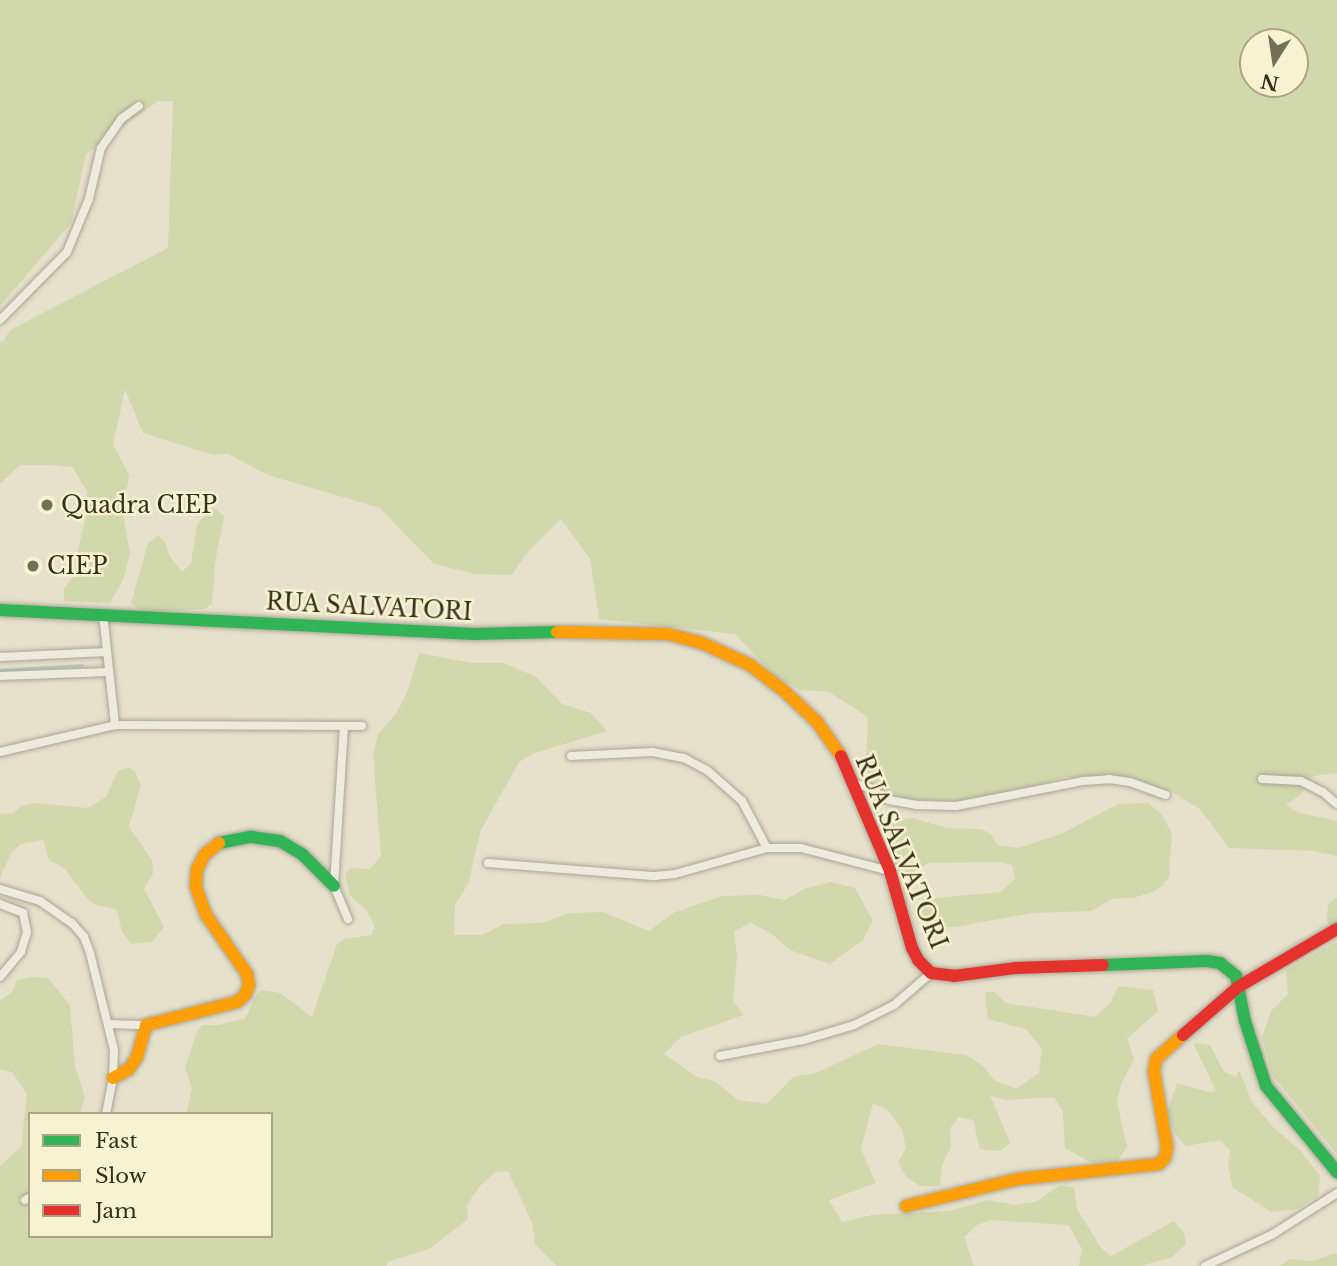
<!DOCTYPE html>
<html>
<head>
<meta charset="utf-8">
<style>
	body { margin:0 }
	#map { position:relative; width:1337px; height:1266px; overflow:hidden; background:#e6e1cb; font-family:"Libre Baskerville",serif }
	div>[style] { position:absolute }
	.green>* { inset:0; background:#d1d8ac }
	.stream>* { height:2.5px; margin:-1.25px; padding:0 1.25px; transform-origin:1.25px; border-radius:1.25px; background:#b7ccc2 }
	.roads { filter:drop-shadow(0 0 2px #aba595) drop-shadow(0 0 2px #aba595) }
	.street>* { height:8px; margin:-4px; padding:0 4px; transform-origin:4px; border-radius:4px; background:#edeade }
	.fast>* { height:12px; margin:-6px; padding:0 6px; transform-origin:6px; border-radius:6px; background:#30b455 }
	.slow>* { height:12px; margin:-6px; padding:0 6px; transform-origin:6px; border-radius:6px; background:#ff9f0a }
	.jam>* { height:12px; margin:-6px; padding:0 6px; transform-origin:6px; border-radius:6px; background:#e5322d }
	.dots>* { width:19px; height:19px; translate:-50% -50%; box-sizing:border-box; border:4px solid #f8f2d0; border-radius:50% }
	span { translate:-50% -50%; white-space:nowrap; text-align:center; line-height:1.15; -webkit-text-stroke:5px #f8f2d0; paint-order:stroke }
	.poi-label { font-size:23px; color:#3a2f1c }
	.left { translate:0 -50%; text-align:left }
	.street-label { font-size:23px; color:#3a2f1c }
	.legend { position:absolute; left:28px; top:1112px; width:245px; height:126px; box-sizing:border-box; background:#f8f2d0; border:2px solid #aca488; margin:0; padding:9px 12px; list-style:none; font-size:21px; color:#3a2f1c }
	.legend li { display:flex; align-items:center; gap:14px; height:35px }
	.legend b { width:35px; border:2px solid #aca488 }
	.north { position:absolute; left:1239px; top:28px; width:70px; height:70px; box-sizing:border-box; background:#f8f2d0; border:2px solid #aca488; border-radius:50%; rotate:192deg; font-size:19px; font-weight:700; line-height:28px; text-align:center; color:#3a2f1c }
	.north::after { content:''; display:block; margin:auto; width:24px; height:32px; background:#766d59; clip-path:polygon(50% 0,100% 100%,50% 72%,0 100%) }
</style>
</head>
<body>
<div id="map">
	<div class="green">
		<i style="clip-path:polygon(evenodd,0 0,1337px 0,1337px 773px,1313px 776px,1301px 794px,1286px 805px,1300px 813px,1337px 821px,1337px 856px,1314px 851px,1229px 848px,1200px 809px,1169px 790px,1099px 778px,1065px 777px,993px 798px,970px 802px,900px 799px,870px 785px,866px 764px,868px 717px,829px 692px,800px 690px,775px 676px,735px 634px,599px 619px,590px 559px,561px 519px,526px 554px,512px 575px,475px 574px,434px 564px,380px 508px,268px 475px,228px 454px,213px 455px,143px 433px,125px 389px,113px 445px,129px 475px,123px 515px,130px 554px,123px 580px,110px 603px,64px 601px,64px 588px,75px 575px,76px 558px,86px 517px,87px 491px,72px 467px,51px 465px,20px 465px,0 484px,0 341px,3px 342px,10px 330px,168px 248px,173px 101px,158px 101px,86px 154px,71px 223px,0 306px,0 0,1253px 42px,1295px 42px,1295px 84px,1253px 84px,1253px 42px)"></i>
		<i style="clip-path:polygon(213px 507px,224px 516px,215px 563px,212px 604px,204px 609px,151px 612px,141px 610px,131px 603px,148px 543px,158px 536px,165px 541px,169px 555px,182px 572px,191px 563px,197px 525px)"></i>
		<i style="clip-path:polygon(419px 653px,471px 663px,504px 663px,536px 677px,562px 704px,591px 713px,607px 731px,535px 753px,519px 762px,481px 830px,468px 884px,455px 905px,454px 935px,482px 935px,504px 924px,541px 923px,570px 913px,603px 912px,649px 931px,673px 913px,722px 896px,760px 895px,785px 900px,804px 889px,831px 882px,855px 888px,873px 921px,863px 940px,830px 964px,790px 950px,772px 934px,751px 923px,734px 931px,737px 957px,733px 1000px,743px 1015px,681px 1037px,664px 1054px,697px 1077px,714px 1081px,738px 1100px,767px 1104px,793px 1077px,816px 1073px,878px 1044px,966px 1055px,983px 1066px,994px 1080px,1016px 1089px,1039px 1073px,1042px 1049px,1026px 1029px,988px 1019px,985px 993px,993px 991px,1006px 1003px,1095px 1017px,1111px 1002px,1118px 986px,1153px 990px,1158px 1011px,1127px 1039px,1134px 1059px,1121px 1085px,1117px 1102px,1127px 1147px,1116px 1163px,1090px 1162px,1065px 1148px,1063px 1112px,1054px 1097px,1006px 1100px,990px 1095px,1010px 1143px,1000px 1151px,980px 1149px,973px 1120px,959px 1117px,950px 1128px,951px 1147px,942px 1165px,940px 1186px,920px 1186px,906px 1176px,898px 1162px,906px 1148px,902px 1130px,889px 1111px,873px 1103px,861px 1149px,876px 1183px,829px 1200px,842px 1222px,872px 1215px,949px 1211px,989px 1200px,1015px 1205px,1036px 1202px,1060px 1185px,1074px 1188px,1077px 1209px,1101px 1248px,1111px 1256px,1174px 1221px,1184px 1233px,1186px 1244px,1172px 1257px,1141px 1266px,1079px 1266px,1082px 1249px,1069px 1225px,990px 1220px,977px 1225px,964px 1237px,974px 1266px,557px 1266px,535px 1244px,532px 1222px,508px 1171px,495px 1172px,479px 1187px,467px 1205px,468px 1219px,429px 1249px,387px 1262px,387px 1266px,0 1266px,0 1166px,21px 1147px,27px 1094px,12px 1072px,0 1069px,0 1000px,12px 992px,17px 980px,33px 977px,48px 978px,70px 1005px,75px 1067px,85px 1097px,80px 1114px,30px 1114px,30px 1236px,271px 1236px,271px 1114px,186px 1114px,192px 1089px,185px 1067px,196px 1034px,202px 1025px,219px 1025px,246px 1018px,254px 998px,261px 990px,280px 993px,312px 1017px,337px 944px,345px 939px,372px 935px,374px 925px,368px 912px,350px 895px,345px 874px,351px 868px,370px 869px,381px 856px,373px 755px,378px 734px,396px 714px,407px 693px)"></i>
		<i style="clip-path:polygon(128px 767px,135px 771px,141px 785px,129px 827px,152px 860px,153px 874px,144px 889px,164px 927px,152px 942px,131px 944px,122px 931px,116px 909px,94px 904px,87px 898px,64px 868px,49px 860px,43px 840px,21px 844px,12px 852px,0 877px,0 814px,13px 813px,22px 806px,37px 803px,87px 808px,106px 797px,118px 771px)"></i>
		<i style="clip-path:polygon(1148px 803px,1162px 815px,1172px 834px,1169px 877px,1163px 885px,1152px 892px,1133px 898px,1111px 899px,1091px 911px,1032px 913px,955px 927px,923px 926px,921px 915px,924px 905px,935px 898px,1001px 892px,1015px 879px,1012px 865px,998px 862px,929px 863px,901px 881px,883px 837px,884px 823px,912px 818px,947px 828px,981px 829px,991px 834px,997px 845px,1018px 848px,1061px 834px,1118px 804px)"></i>
		<i style="clip-path:polygon(1337px 897px,1337px 924px,1331px 927px,1327px 920px,1328px 904px)"></i>
		<i style="clip-path:polygon(1337px 942px,1337px 1154px,1273px 1076px,1262px 1037px,1271px 1011px,1288px 994px,1286px 970px)"></i>
		<i style="clip-path:polygon(1193px 1043px,1210px 1045px,1224px 1072px,1236px 1077px,1239px 1070px,1252px 1102px,1275px 1129px,1301px 1151px,1320px 1176px,1318px 1196px,1298px 1209px,1272px 1212px,1233px 1188px,1228px 1167px,1230px 1151px,1221px 1140px,1186px 1146px,1174px 1133px,1168px 1110px,1177px 1083px,1208px 1092px,1216px 1091px)"></i>
		<i style="clip-path:polygon(1337px 1253px,1337px 1266px,1280px 1266px,1290px 1259px,1312px 1261px)"></i>
	</div>
	<div class="stream">
		<i style="left:0;top:670px;width:82px;rotate:-3.5deg"></i>
	</div>
	<div class="roads">
		<div class="street">
			<i style="left:0;top:320px;width:95px;rotate:-45.4deg"></i>
			<i style="left:67px;top:252px;width:57px;rotate:-67.5deg"></i>
			<i style="left:89px;top:199px;width:52px;rotate:-76.8deg"></i>
			<i style="left:101px;top:148px;width:35px;rotate:-55deg"></i>
			<i style="left:121px;top:119px;width:22px;rotate:-36deg"></i>
			<i style="left:103px;top:614px;width:112px;rotate:83.8deg"></i>
			<i style="left:0;top:657px;width:107px;rotate:-2.7deg"></i>
			<i style="left:0;top:676px;width:109px;rotate:-2.1deg"></i>
			<i style="left:344px;top:726px;width:160px;rotate:93.6deg"></i>
			<i style="left:334px;top:886px;width:36px;rotate:67deg"></i>
			<i style="left:0;top:752px;width:118px;rotate:-13.2deg"></i>
			<i style="left:115px;top:725px;width:247px;rotate:0.2deg"></i>
			<i style="left:571px;top:756px;width:81px;rotate:-2.8deg"></i>
			<i style="left:652px;top:752px;width:33px;rotate:11deg"></i>
			<i style="left:684px;top:758px;width:27px;rotate:28deg"></i>
			<i style="left:708px;top:771px;width:45px;rotate:41.4deg"></i>
			<i style="left:742px;top:801px;width:53px;rotate:62deg"></i>
			<i style="left:1262px;top:779px;width:39px;rotate:3deg"></i>
			<i style="left:1301px;top:781px;width:25px;rotate:27deg"></i>
			<i style="left:1323px;top:792px;width:18px;rotate:41deg"></i>
			<i style="left:853px;top:783px;width:17px;rotate:17deg"></i>
			<i style="left:869px;top:788px;width:23px;rotate:31deg"></i>
			<i style="left:889px;top:800px;width:27px;rotate:10deg"></i>
			<i style="left:916px;top:805px;width:40px;rotate:1.4deg"></i>
			<i style="left:956px;top:806px;width:129px;rotate:-11.1deg"></i>
			<i style="left:1083px;top:781px;width:26px;rotate:-4deg"></i>
			<i style="left:1109px;top:779px;width:21px;rotate:8deg"></i>
			<i style="left:1130px;top:782px;width:38px;rotate:20deg"></i>
			<i style="left:488px;top:863px;width:168px;rotate:4.5deg"></i>
			<i style="left:655px;top:876px;width:20px;rotate:-6deg"></i>
			<i style="left:675px;top:874px;width:96px;rotate:-15.8deg"></i>
			<i style="left:767px;top:848px;width:34px"></i>
			<i style="left:801px;top:848px;width:92px;rotate:14.5deg"></i>
			<i style="left:0;top:889px;width:42px;rotate:16.7deg"></i>
			<i style="left:40px;top:901px;width:39px;rotate:35deg"></i>
			<i style="left:72px;top:923px;width:18px;rotate:49deg"></i>
			<i style="left:84px;top:937px;width:17px;rotate:69deg"></i>
			<i style="left:90px;top:953px;width:100px;rotate:76.1deg"></i>
			<i style="left:114px;top:1050px;width:28px;rotate:92deg"></i>
			<i style="left:113px;top:1078px;width:37px;rotate:101deg"></i>
			<i style="left:0;top:904px;width:25px;rotate:21deg"></i>
			<i style="left:23px;top:913px;width:19px;rotate:78deg"></i>
			<i style="left:27px;top:932px;width:21px;rotate:107deg"></i>
			<i style="left:21px;top:952px;width:33px;rotate:130deg"></i>
			<i style="left:108px;top:1024px;width:38px;rotate:2deg"></i>
			<i style="left:720px;top:1056px;width:86px;rotate:-10.8deg"></i>
			<i style="left:804px;top:1040px;width:52px;rotate:-16.7deg"></i>
			<i style="left:854px;top:1025px;width:45px;rotate:-26.6deg"></i>
			<i style="left:894px;top:1005px;width:49px;rotate:-40.9deg"></i>
			<i style="left:25px;top:1200px;width:6px;rotate:-31deg"></i>
			<i style="left:1205px;top:1266px;width:75px;rotate:-25.2deg"></i>
			<i style="left:1273px;top:1234px;width:76px;rotate:-32.6deg"></i>
		</div>
		<div class="fast">
			<i style="left:0;top:610px;width:475px;rotate:2.9deg"></i>
			<i style="left:474px;top:634px;width:83px;rotate:-1.4deg"></i>
			<i style="left:219px;top:843px;width:33px;rotate:-11deg"></i>
			<i style="left:251px;top:837px;width:29px;rotate:8deg"></i>
			<i style="left:280px;top:841px;width:26px;rotate:31deg"></i>
			<i style="left:302px;top:854px;width:45px;rotate:45deg"></i>
			<i style="left:1103px;top:965px;width:104px;rotate:-2.2deg"></i>
			<i style="left:1207px;top:961px;width:13px;rotate:9deg"></i>
			<i style="left:1220px;top:963px;width:21px;rotate:39deg"></i>
			<i style="left:1236px;top:976px;width:46px;rotate:78.7deg"></i>
			<i style="left:1245px;top:1021px;width:68px;rotate:72.1deg"></i>
			<i style="left:1266px;top:1086px;width:112px;rotate:50.5deg"></i>
		</div>
		<div class="slow">
			<i style="left:557px;top:632px;width:111px;rotate:1deg"></i>
			<i style="left:668px;top:634px;width:35px;rotate:15deg"></i>
			<i style="left:702px;top:643px;width:53px;rotate:24.6deg"></i>
			<i style="left:750px;top:665px;width:41px;rotate:37.1deg"></i>
			<i style="left:783px;top:690px;width:47px;rotate:43.3deg"></i>
			<i style="left:817px;top:722px;width:42px;rotate:54.8deg"></i>
			<i style="left:113px;top:1078px;width:18px;rotate:-29deg"></i>
			<i style="left:129px;top:1069px;width:14px;rotate:-56deg"></i>
			<i style="left:137px;top:1057px;width:33px;rotate:-74deg"></i>
			<i style="left:146px;top:1025px;width:94px;rotate:-14.2deg"></i>
			<i style="left:237px;top:1002px;width:11px;rotate:-41deg"></i>
			<i style="left:245px;top:995px;width:11px;rotate:-68deg"></i>
			<i style="left:249px;top:985px;width:11px;rotate:-100deg"></i>
			<i style="left:247px;top:974px;width:72px;rotate:-124.8deg"></i>
			<i style="left:206px;top:915px;width:30px;rotate:-110deg"></i>
			<i style="left:196px;top:887px;width:18px;rotate:-87deg"></i>
			<i style="left:197px;top:869px;width:17px;rotate:-62deg"></i>
			<i style="left:205px;top:854px;width:18px;rotate:-38deg"></i>
			<i style="left:906px;top:1206px;width:115px;rotate:-13.6deg"></i>
			<i style="left:1018px;top:1179px;width:142px;rotate:-6.1deg"></i>
			<i style="left:1159px;top:1164px;width:8px;rotate:-45deg"></i>
			<i style="left:1165px;top:1158px;width:11px;rotate:-80deg"></i>
			<i style="left:1167px;top:1147px;width:76px;rotate:-99.8deg"></i>
			<i style="left:1154px;top:1072px;width:13px;rotate:-81deg"></i>
			<i style="left:1156px;top:1059px;width:36px;rotate:-42deg"></i>
		</div>
		<div class="jam">
			<i style="left:841px;top:756px;width:125px;rotate:66.9deg"></i>
			<i style="left:890px;top:871px;width:80px;rotate:74.1deg"></i>
			<i style="left:912px;top:948px;width:13px;rotate:63deg"></i>
			<i style="left:918px;top:960px;width:18px;rotate:45deg"></i>
			<i style="left:931px;top:973px;width:23px;rotate:7deg"></i>
			<i style="left:954px;top:976px;width:63px;rotate:-7.4deg"></i>
			<i style="left:1016px;top:968px;width:87px;rotate:-2deg"></i>
			<i style="left:1183px;top:1035px;width:73px;rotate:-41.1deg"></i>
			<i style="left:1238px;top:987px;width:115px;rotate:-30.4deg"></i>
		</div>
	</div>
	<div class="dots">
		<i style="left:47px;top:505px;background:#766d59"></i>
		<i style="left:33px;top:566px;background:#766d59"></i>
	</div>
	<div class="poi-label">
		<span class="left" style="left:61px;top:505px">Quadra CIEP</span>
		<span class="left" style="left:47px;top:566px">CIEP</span>
	</div>
	<div class="street-label">
		<span style="left:369px;top:607px;rotate:3deg">RUA SALVATORI</span>
		<span style="left:901px;top:852px;rotate:68deg">RUA SALVATORI</span>
	</div>
	<ul class="legend">
	<li><b style="height:9px;background:#30b455"></b>Fast</li>
	<li><b style="height:9px;background:#ff9f0a"></b>Slow</li>
	<li><b style="height:9px;background:#e5322d"></b>Jam</li>
	</ul>
	<div class="north">N</div>
</div>
</body>
</html>
